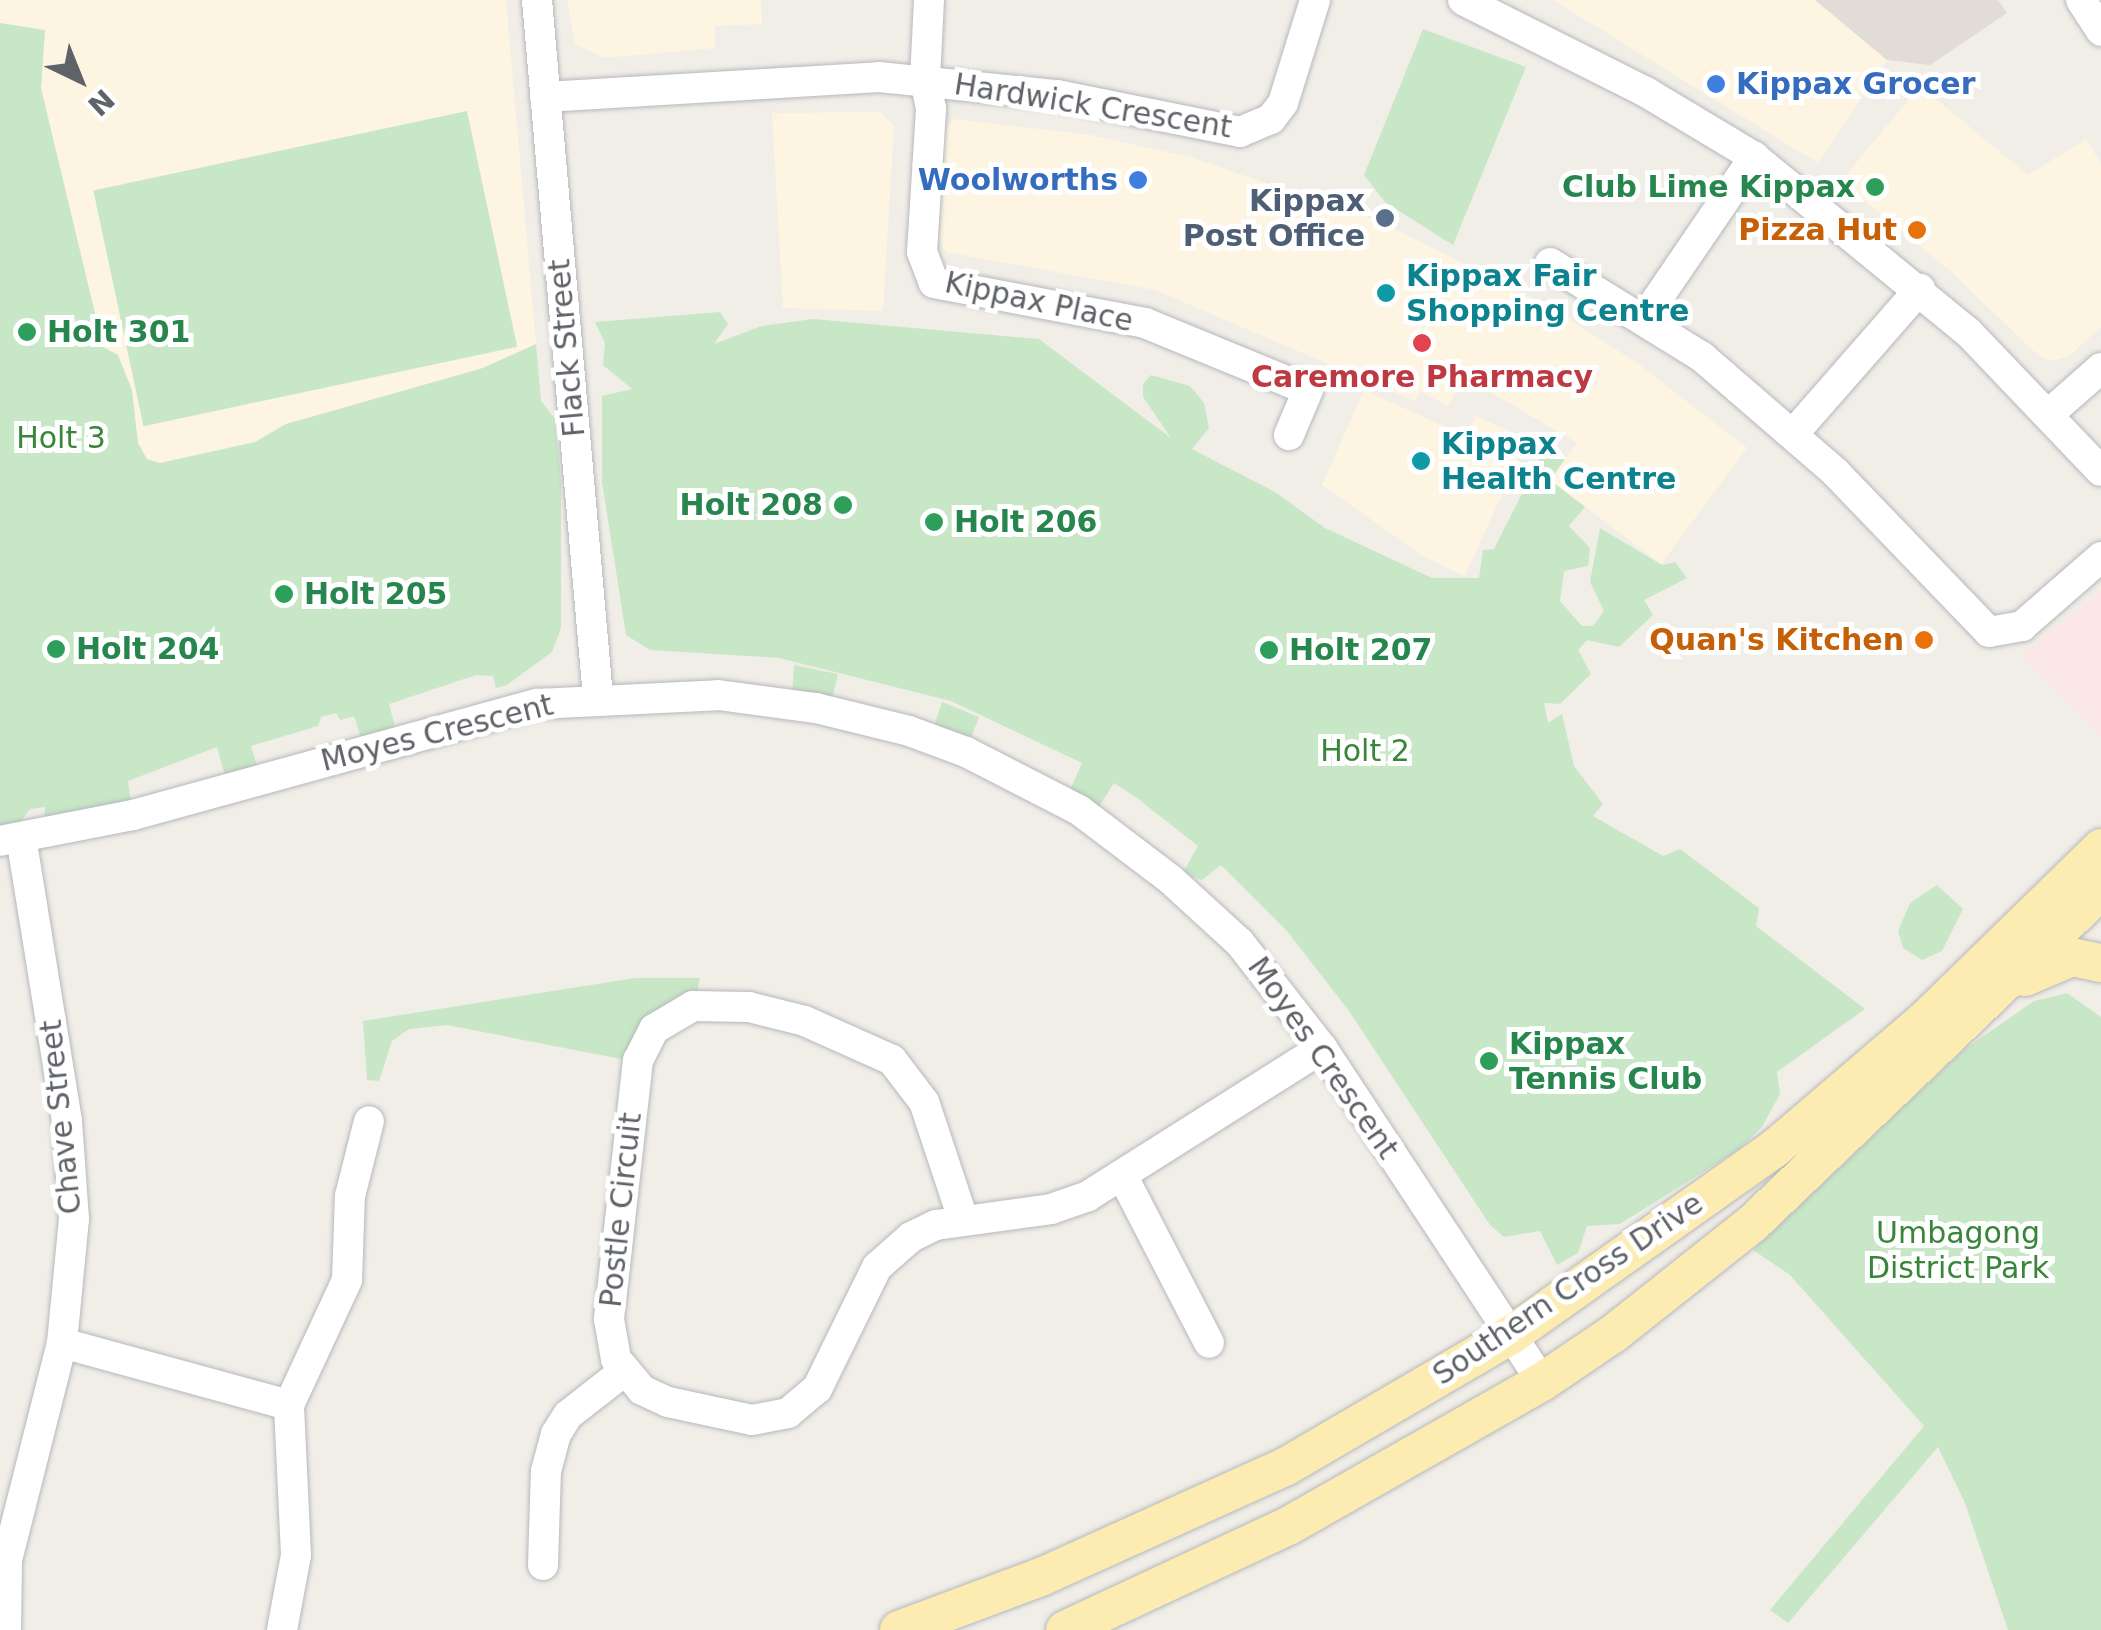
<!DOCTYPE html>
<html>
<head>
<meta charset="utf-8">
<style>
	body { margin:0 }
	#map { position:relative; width:2101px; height:1630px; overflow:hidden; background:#f1eee8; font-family:"DejaVu Sans",sans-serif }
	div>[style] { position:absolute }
	.commercial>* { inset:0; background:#fdf5e1 }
	.education>* { inset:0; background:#e1ddd6 }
	.medical>* { inset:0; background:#fbe7e7 }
	.green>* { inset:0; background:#c8e7c6; transform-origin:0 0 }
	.roads { filter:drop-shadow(0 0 2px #b5b8bc) drop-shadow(0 0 2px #b5b8bc) }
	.minor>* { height:30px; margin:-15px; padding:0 15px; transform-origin:15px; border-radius:15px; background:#fff }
	.major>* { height:38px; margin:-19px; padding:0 19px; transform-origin:19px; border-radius:19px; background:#fcecb1 }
	.dots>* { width:28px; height:28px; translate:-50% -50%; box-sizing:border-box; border:5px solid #fff; border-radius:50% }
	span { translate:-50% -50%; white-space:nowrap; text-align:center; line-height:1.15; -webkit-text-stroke:10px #fff; paint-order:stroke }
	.shop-label { font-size:30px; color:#366cbe; font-weight:700 }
	.left { translate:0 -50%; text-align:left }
	.right { translate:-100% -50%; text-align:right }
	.street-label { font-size:30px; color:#5f6368 }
	.leisure-label { font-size:30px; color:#27864d; font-weight:700 }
	.service-label { font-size:30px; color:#4e5e75; font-weight:700 }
	.food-label { font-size:30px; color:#c56008; font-weight:700 }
	.culture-label { font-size:30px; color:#0d838f; font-weight:700 }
	.health-label { font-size:30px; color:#be3a42; font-weight:700 }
	.park-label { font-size:30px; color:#398539 }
	.north { position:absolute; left:30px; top:30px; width:100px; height:100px; -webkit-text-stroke:8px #fff; paint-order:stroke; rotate:137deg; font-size:28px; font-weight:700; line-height:40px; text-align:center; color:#5f6368 }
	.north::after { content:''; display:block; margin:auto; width:35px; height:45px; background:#5f6368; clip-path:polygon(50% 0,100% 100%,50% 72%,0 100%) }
</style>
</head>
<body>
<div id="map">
	<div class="commercial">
		<i style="clip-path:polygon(0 0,506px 0,536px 344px,333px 433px,136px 487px,41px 88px,45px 31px,0 23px)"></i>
		<i style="clip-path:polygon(567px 0,761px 0,762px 24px,715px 26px,715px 48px,604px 58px,575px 44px)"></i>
		<i style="clip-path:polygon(1553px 0,1815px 0,1887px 60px,1818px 163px)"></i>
		<i style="clip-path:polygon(1920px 86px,2028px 175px,2086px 139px,2101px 164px,2101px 327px,2069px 356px,2052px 361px,2038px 355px,1949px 270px,1841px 181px)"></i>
		<i style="clip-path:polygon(881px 112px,894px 127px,883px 311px,783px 308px,772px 113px)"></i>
		<i style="clip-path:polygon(953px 119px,1091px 135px,1190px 157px,1381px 222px,1552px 308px,1637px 363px,1747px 448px,1661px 564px,1550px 480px,1577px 443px,1465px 377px,1448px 406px,1420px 391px,1415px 401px,1155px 290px,946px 252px,939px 240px,945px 131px)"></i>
		<i style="clip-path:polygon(1364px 390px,1466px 436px,1476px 416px,1527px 439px,1465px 576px,1424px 557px,1322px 485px)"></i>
	</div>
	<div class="education">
		<i style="clip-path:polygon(1815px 0,1998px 0,2007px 13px,1930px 65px,1887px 60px)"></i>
	</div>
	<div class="medical">
		<i style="clip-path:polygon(2101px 591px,2101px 736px,2021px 656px)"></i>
	</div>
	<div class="green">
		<i style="clip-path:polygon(0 23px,45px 30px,41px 88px,103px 347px,118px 355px,132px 390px,138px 443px,147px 459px,160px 463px,255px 442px,286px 424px,483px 368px,536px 344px,541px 401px,555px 419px,561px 478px,561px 628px,552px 652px,507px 685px,496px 688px,493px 676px,476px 675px,389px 704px,397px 734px,363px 744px,354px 716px,340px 720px,336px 713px,321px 717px,318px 726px,251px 746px,258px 769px,226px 780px,217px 747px,128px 781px,131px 803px,44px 823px,45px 807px,30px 809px,17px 827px,0 831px)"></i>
		<i style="clip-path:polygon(1423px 29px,1526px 67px,1453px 245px,1385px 202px,1364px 175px)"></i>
		<i style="left:467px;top:111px;width:241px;height:382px;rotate:78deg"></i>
		<i style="clip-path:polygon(720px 312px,728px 324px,714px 344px,762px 326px,813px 319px,1039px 339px,1171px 438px,1143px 397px,1143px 384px,1151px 375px,1190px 386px,1204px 403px,1209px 428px,1192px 449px,1275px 492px,1325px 528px,1432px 578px,1479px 578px,1483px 550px,1494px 549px,1540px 458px,1566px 458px,1550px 480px,1585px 507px,1569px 526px,1590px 548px,1588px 566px,1564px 571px,1560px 601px,1582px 626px,1593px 626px,1604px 611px,1590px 582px,1600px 528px,1662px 565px,1675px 562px,1687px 578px,1644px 600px,1653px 615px,1619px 647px,1587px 640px,1578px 650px,1591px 674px,1560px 704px,1544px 703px,1548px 723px,1562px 714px,1574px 766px,1603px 804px,1593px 816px,1663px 856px,1680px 849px,1759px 908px,1756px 926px,1865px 1009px,1777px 1072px,1780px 1094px,1762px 1127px,1738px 1150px,1620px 1224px,1587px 1226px,1578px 1253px,1557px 1265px,1540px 1231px,1504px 1237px,1490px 1225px,1349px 1011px,1287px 931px,1221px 865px,1202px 880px,1183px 873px,1198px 846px,1137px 798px,1114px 783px,1097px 810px,1069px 792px,1082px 763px,951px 701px,779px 658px,650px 650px,626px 635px,602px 482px,602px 396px,632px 389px,603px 365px,605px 343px,595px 322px)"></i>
		<i style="clip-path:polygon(794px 665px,838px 674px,832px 699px,792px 694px)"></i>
		<i style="clip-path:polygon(942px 702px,979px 717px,969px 743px,934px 726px)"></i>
		<i style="clip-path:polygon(1937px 885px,1963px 909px,1942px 951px,1922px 960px,1903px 948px,1898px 931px,1910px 903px)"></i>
		<i style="clip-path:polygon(635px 978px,700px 978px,696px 997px,631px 1061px,447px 1025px,409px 1029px,392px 1041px,379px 1081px,367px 1080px,363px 1021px)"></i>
		<i style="clip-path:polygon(2067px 993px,2101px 1017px,2101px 1630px,2008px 1630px,1965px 1503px,1938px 1447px,1788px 1623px,1770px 1610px,1924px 1426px,1790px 1275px,1753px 1250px,1965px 1049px,2034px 1001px)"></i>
	</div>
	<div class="roads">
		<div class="minor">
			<i style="left:537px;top:0;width:700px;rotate:85deg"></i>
			<i style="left:929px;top:0;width:80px;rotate:92.9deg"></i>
			<i style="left:925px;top:80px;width:30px;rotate:78deg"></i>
			<i style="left:931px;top:109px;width:143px;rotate:93.6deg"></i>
			<i style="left:922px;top:252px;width:33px;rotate:69deg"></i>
			<i style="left:934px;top:283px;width:215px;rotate:10.7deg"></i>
			<i style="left:1145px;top:323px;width:176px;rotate:22.3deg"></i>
			<i style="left:1308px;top:390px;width:49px;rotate:112.9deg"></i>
			<i style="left:1463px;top:0;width:205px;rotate:26.7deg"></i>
			<i style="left:1646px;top:92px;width:126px;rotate:31deg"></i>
			<i style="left:1754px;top:157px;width:276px;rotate:39.3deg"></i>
			<i style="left:1968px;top:332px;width:192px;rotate:46.3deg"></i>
			<i style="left:2081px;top:0;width:37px;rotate:57deg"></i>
			<i style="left:545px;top:97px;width:335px;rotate:-3.4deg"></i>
			<i style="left:879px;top:77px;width:179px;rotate:5.8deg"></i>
			<i style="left:1057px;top:95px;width:187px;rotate:11.4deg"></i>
			<i style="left:1240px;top:132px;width:34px;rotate:-23deg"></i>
			<i style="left:1271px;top:119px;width:20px;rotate:-53deg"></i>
			<i style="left:1283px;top:103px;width:108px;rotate:-72.7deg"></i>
			<i style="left:1550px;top:263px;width:179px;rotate:31.7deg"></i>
			<i style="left:1702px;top:357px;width:176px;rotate:40.8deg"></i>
			<i style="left:1835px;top:472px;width:222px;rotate:46.1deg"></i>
			<i style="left:1989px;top:632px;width:34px;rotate:-10deg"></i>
			<i style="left:2022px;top:626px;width:105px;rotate:-41.1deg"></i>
			<i style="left:1645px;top:317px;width:194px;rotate:-55.7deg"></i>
			<i style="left:2050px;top:413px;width:68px;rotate:-41.4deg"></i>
			<i style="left:1793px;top:434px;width:193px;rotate:-48.8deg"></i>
			<i style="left:0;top:841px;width:136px;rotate:-11.1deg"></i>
			<i style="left:133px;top:815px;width:419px;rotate:-15.4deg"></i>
			<i style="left:537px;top:704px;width:181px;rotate:-2.8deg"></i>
			<i style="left:718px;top:695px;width:99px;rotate:7.6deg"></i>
			<i style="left:816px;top:708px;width:96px;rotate:13.9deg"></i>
			<i style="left:909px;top:731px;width:61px;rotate:20.2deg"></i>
			<i style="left:966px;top:752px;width:127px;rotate:27.2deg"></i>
			<i style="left:1079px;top:810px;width:114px;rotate:37.2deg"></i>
			<i style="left:1170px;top:879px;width:95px;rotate:42.4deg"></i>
			<i style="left:1240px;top:943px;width:133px;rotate:52deg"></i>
			<i style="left:1322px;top:1048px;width:400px;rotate:56.6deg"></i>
			<i style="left:1122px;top:1175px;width:189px;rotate:62.6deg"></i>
			<i style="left:963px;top:1219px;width:123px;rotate:-108.4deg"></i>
			<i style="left:924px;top:1102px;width:53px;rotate:-127.3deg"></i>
			<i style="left:892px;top:1060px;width:95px;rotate:-155.9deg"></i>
			<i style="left:805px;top:1021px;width:58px;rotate:-166deg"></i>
			<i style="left:749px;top:1007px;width:56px;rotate:-179deg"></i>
			<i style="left:693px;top:1006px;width:45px;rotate:149.5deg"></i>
			<i style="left:654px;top:1029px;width:35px;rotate:117deg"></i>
			<i style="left:638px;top:1060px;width:261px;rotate:96.4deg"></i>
			<i style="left:609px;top:1319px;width:41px;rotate:80.1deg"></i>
			<i style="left:616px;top:1359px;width:40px;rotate:50deg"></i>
			<i style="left:642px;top:1390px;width:29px;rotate:25deg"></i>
			<i style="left:668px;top:1402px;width:86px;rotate:12.1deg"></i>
			<i style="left:752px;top:1420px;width:37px;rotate:-11deg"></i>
			<i style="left:788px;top:1413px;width:38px;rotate:-40deg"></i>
			<i style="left:817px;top:1389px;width:136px;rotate:-63.8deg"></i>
			<i style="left:877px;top:1267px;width:45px;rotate:-41.4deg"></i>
			<i style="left:911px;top:1237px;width:28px;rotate:-26deg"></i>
			<i style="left:936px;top:1225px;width:116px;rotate:-7.9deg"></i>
			<i style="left:1051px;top:1209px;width:39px;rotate:-19deg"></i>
			<i style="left:1088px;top:1196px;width:277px;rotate:-32.3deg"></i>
			<i style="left:62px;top:1343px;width:235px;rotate:15.3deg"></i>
			<i style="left:543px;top:1565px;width:94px;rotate:-88.2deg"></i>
			<i style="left:546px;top:1471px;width:38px;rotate:-75deg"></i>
			<i style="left:556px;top:1434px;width:22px;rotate:-58deg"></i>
			<i style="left:568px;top:1415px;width:70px;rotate:-38deg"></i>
			<i style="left:6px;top:1630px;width:70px;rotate:-89.2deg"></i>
			<i style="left:7px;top:1560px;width:224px;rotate:-75.8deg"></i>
			<i style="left:62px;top:1343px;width:125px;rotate:-84.5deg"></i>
			<i style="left:74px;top:1219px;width:98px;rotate:-94.1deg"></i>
			<i style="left:67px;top:1121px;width:287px;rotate:-99.2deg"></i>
			<i style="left:282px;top:1630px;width:76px;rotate:-79.4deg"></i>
			<i style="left:296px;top:1555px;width:150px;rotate:-92.7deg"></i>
			<i style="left:289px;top:1405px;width:138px;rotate:-65.1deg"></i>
			<i style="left:347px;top:1280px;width:84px;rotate:-88deg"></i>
			<i style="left:350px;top:1196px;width:77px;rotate:-75.8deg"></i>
		</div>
		<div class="major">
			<i style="left:2025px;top:977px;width:51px;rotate:-23.1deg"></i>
			<i style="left:2072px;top:957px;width:30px;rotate:12deg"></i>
			<i style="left:899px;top:1630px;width:152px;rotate:-20.5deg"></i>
			<i style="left:1041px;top:1577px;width:268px;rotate:-24.3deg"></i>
			<i style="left:1285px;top:1467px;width:262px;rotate:-30.3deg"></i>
			<i style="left:1511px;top:1335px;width:322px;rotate:-35.3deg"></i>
			<i style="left:1774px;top:1149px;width:197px;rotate:-40.5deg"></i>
			<i style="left:1924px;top:1021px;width:248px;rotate:-44.3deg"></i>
			<i style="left:1065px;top:1630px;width:248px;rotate:-25deg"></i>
			<i style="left:1290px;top:1525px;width:290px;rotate:-29.6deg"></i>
			<i style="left:1542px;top:1382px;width:86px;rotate:-34.1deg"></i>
			<i style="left:1613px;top:1334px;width:179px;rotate:-38.4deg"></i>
			<i style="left:1753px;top:1223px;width:482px;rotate:-43.7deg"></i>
		</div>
	</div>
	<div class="dots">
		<i style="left:1716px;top:84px;background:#3f7fe0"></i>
		<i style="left:1138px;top:180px;background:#3f7fe0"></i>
		<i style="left:1875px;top:187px;background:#2e9e5b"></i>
		<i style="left:1385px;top:218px;background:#5c6f8a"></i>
		<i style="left:1917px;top:230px;background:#e8710a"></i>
		<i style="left:1386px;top:293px;background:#0f9aa8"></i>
		<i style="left:27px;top:332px;background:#2e9e5b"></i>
		<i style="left:1422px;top:343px;background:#e0444e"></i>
		<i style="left:1421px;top:461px;background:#0f9aa8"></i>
		<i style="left:843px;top:505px;background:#2e9e5b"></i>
		<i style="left:934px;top:522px;background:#2e9e5b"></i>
		<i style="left:284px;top:594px;background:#2e9e5b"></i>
		<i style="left:1924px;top:640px;background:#e8710a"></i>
		<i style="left:56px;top:649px;background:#2e9e5b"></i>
		<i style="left:1269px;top:650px;background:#2e9e5b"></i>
		<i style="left:1489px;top:1061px;background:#2e9e5b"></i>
	</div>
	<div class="shop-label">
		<span class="left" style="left:1736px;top:84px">Kippax Grocer</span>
		<span class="right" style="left:1118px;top:180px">Woolworths</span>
	</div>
	<div class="street-label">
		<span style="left:1093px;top:106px;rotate:9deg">Hardwick Crescent</span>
		<span style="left:1039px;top:302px;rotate:12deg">Kippax Place</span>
		<span style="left:567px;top:348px;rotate:-95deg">Flack Street</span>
		<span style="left:437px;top:733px;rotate:-14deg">Moyes Crescent</span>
		<span style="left:1323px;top:1058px;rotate:55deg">Moyes Crescent</span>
		<span style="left:61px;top:1117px;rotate:-96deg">Chave Street</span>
		<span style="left:621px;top:1210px;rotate:-84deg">Postle Circuit</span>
		<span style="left:1568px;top:1289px;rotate:-34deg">Southern Cross Drive</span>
	</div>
	<div class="leisure-label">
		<span class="right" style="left:1855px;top:187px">Club Lime Kippax</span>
		<span class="left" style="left:47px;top:332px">Holt 301</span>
		<span class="right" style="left:823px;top:505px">Holt 208</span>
		<span class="left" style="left:954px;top:522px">Holt 206</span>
		<span class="left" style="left:304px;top:594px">Holt 205</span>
		<span class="left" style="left:76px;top:649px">Holt 204</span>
		<span class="left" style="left:1289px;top:650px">Holt 207</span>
		<span class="left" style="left:1509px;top:1061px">Kippax<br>Tennis Club</span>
	</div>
	<div class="service-label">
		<span class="right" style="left:1365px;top:218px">Kippax<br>Post Office</span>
	</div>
	<div class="food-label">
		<span class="right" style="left:1897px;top:230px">Pizza Hut</span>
		<span class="right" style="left:1904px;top:640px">Quan's Kitchen</span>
	</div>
	<div class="culture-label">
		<span class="left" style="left:1406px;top:293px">Kippax Fair<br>Shopping Centre</span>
		<span class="left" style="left:1441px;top:461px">Kippax<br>Health Centre</span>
	</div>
	<div class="health-label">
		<span style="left:1422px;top:377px">Caremore Pharmacy</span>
	</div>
	<div class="park-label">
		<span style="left:61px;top:438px">Holt 3</span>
		<span style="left:1365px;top:751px">Holt 2</span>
		<span style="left:1958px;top:1250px">Umbagong<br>District Park</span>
	</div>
	<div class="north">N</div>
</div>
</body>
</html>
